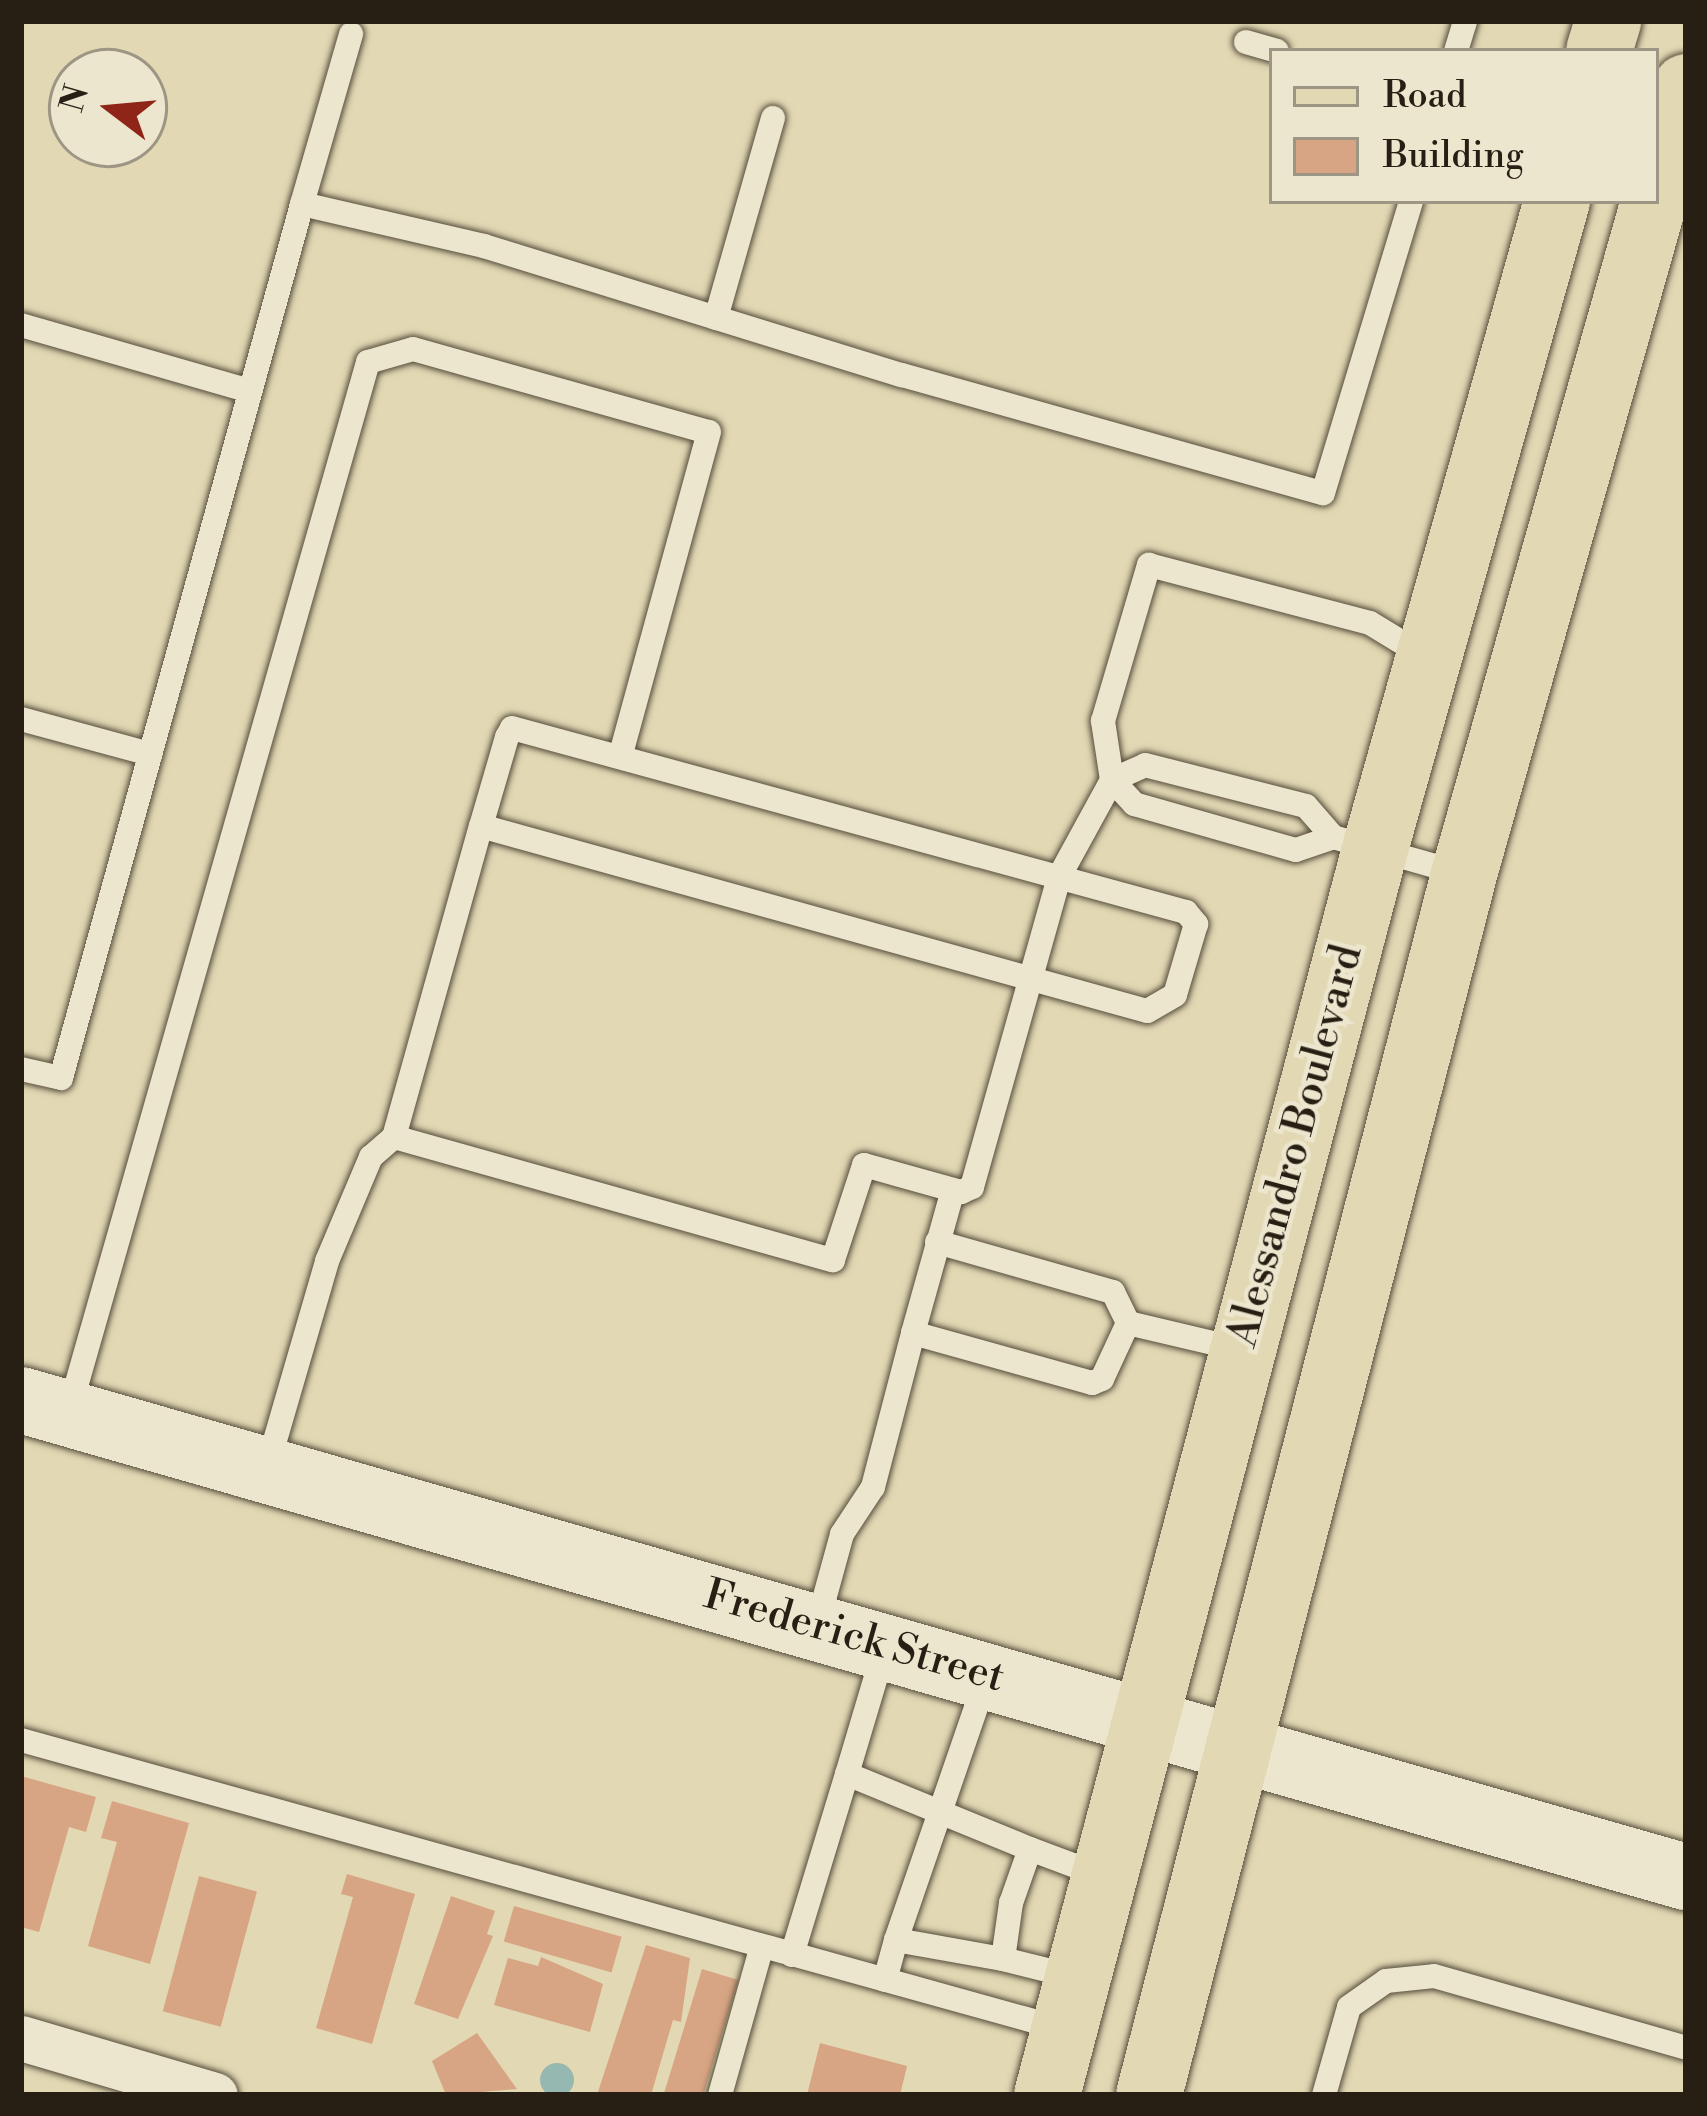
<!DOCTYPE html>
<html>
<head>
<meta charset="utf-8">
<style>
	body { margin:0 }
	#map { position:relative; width:1707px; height:2116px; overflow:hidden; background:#e2d8b4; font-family:"Libre Bodoni",serif }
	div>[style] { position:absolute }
	.water>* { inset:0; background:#95b9b1 }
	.round { border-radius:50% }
	.building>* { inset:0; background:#d8a584; transform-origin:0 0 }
	.roads { filter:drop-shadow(0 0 3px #564d3c) drop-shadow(0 0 3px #564d3c) }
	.lane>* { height:24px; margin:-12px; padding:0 12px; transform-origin:12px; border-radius:12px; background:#ece6ce }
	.street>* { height:45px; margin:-22.5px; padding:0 22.5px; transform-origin:22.5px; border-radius:22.5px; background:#ece6ce }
	.secondary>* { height:66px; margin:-33px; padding:0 33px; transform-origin:33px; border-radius:33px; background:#ece6ce }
	.primary>* { height:66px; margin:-33px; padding:0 33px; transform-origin:33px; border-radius:33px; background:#e2d8b4 }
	span { translate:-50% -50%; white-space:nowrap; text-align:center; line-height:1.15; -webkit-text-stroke:9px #ece6ce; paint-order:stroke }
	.street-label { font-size:42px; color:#281f14 }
	.frame { position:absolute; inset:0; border:24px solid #281f14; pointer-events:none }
	.legend { position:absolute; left:1269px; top:48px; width:390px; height:156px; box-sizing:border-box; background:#ece6ce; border:3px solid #9e9684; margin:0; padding:15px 21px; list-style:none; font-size:36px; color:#281f14 }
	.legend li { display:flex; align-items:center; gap:24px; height:60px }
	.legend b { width:60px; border:3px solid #9e9684 }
	.north { position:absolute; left:48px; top:48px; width:120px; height:120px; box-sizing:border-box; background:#ece6ce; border:3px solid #9e9684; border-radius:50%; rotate:286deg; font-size:33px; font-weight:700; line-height:48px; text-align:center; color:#281f14 }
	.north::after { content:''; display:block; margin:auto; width:42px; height:54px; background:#8f2418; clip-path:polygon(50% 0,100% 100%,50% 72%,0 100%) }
</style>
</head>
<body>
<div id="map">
	<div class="water">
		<i class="round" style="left:540px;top:2063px;width:34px;height:34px"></i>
	</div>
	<div class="building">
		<i style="clip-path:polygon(21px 1776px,96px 1797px,86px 1832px,69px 1827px,39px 1932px,21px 1927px)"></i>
		<i style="clip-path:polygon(112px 1801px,189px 1823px,150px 1964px,88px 1946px,117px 1842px,101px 1838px)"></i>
		<i style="clip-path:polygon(347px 1874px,415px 1894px,372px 2044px,316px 2028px,353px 1897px,341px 1894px)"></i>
		<i style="left:199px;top:1876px;width:60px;height:140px;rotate:15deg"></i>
		<i style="clip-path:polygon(451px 1896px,495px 1911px,487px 1934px,493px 1936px,458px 2019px,414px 2004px)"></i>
		<i style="left:514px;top:1906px;width:112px;height:37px;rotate:16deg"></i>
		<i style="clip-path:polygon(646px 1945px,690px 1958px,681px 2022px,673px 2020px,651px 2095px,597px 2095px)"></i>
		<i style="clip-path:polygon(541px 1957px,603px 1984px,590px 2032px,494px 2005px,508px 1958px,538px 1966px)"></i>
		<i style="left:702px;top:1969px;width:38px;height:131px;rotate:17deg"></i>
		<i style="clip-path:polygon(477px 2033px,517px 2089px,446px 2095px,432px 2061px)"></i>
		<i style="clip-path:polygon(820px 2043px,907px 2066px,900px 2095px,807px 2095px)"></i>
	</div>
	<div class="roads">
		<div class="lane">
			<i style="left:1246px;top:42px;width:32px;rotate:16deg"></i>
			<i style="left:1456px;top:51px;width:31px;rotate:-73deg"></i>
			<i style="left:302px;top:204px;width:177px;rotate:-73.9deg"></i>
			<i style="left:716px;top:318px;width:208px;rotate:-74.1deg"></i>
			<i style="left:21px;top:325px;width:238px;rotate:16.1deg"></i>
			<i style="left:21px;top:719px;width:134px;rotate:15.2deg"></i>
			<i style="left:1112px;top:780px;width:36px;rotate:-24deg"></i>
			<i style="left:1145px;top:765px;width:166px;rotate:14.3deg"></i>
			<i style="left:1306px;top:806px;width:41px;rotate:48.9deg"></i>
			<i style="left:1333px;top:837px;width:131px;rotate:15.9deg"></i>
			<i style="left:1112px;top:780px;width:33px;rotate:47deg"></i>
			<i style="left:1134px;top:804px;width:168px;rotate:15.9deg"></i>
			<i style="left:1296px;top:850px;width:39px;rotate:-19deg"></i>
			<i style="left:21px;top:1069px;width:41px;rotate:12.7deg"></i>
			<i style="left:61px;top:1078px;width:907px;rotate:-74.58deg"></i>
			<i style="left:302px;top:204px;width:187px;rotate:13deg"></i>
			<i style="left:484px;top:246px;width:437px;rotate:17.2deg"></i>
			<i style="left:902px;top:375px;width:437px;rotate:15.7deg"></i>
			<i style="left:1323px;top:493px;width:305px;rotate:-73.2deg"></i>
			<i style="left:394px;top:1137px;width:456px;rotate:15.7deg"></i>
			<i style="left:833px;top:1260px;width:100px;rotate:-71.9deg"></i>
			<i style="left:864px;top:1165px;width:101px;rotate:15.6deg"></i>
			<i style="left:961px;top:1192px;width:12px;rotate:-24deg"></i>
			<i style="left:972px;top:1187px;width:322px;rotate:-74.3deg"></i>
			<i style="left:1059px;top:877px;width:111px;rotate:-61.3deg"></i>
			<i style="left:1112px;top:780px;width:60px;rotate:-98.7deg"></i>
			<i style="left:1103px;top:721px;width:163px;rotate:-73.6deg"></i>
			<i style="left:1149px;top:565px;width:228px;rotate:14.7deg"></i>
			<i style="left:1370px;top:623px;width:63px;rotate:31.4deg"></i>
			<i style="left:937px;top:1242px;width:183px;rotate:15.9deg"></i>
			<i style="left:1113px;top:1292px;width:34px;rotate:64deg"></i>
			<i style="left:913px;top:1333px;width:148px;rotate:-74.4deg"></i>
			<i style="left:69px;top:1411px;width:1091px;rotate:-74.09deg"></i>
			<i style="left:368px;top:362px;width:47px;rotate:-16.1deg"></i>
			<i style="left:413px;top:349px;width:307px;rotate:15.7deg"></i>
			<i style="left:709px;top:432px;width:334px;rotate:105.3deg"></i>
			<i style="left:267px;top:1468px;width:216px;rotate:-73.8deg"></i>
			<i style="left:327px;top:1261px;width:113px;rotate:-67.1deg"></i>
			<i style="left:371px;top:1157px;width:30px;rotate:-41deg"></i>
			<i style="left:394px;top:1137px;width:323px;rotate:-74.4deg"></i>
			<i style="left:481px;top:826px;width:93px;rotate:-73.7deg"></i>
			<i style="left:507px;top:737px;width:10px;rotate:-61deg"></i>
			<i style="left:512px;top:728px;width:699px;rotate:15.27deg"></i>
			<i style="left:1186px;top:912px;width:16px;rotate:50deg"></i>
			<i style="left:1196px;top:924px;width:74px;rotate:106.5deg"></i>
			<i style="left:1175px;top:995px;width:32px;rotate:150deg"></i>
			<i style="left:1147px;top:1011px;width:691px;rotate:-164.48deg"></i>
			<i style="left:817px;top:1625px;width:94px;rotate:-74.6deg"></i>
			<i style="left:842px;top:1534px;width:56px;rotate:-56.6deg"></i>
			<i style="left:873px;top:1487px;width:159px;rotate:-75.4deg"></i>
			<i style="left:913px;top:1333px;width:186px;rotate:15.6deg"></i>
			<i style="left:1092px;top:1383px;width:11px;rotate:-22deg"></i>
			<i style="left:1102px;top:1379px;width:62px;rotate:-65.1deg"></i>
			<i style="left:1128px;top:1323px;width:117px;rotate:13.3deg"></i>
			<i style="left:884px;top:1650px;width:129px;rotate:106.6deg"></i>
			<i style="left:847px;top:1774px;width:198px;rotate:22.3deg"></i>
			<i style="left:21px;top:1740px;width:1077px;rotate:15.51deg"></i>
			<i style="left:896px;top:1940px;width:274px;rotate:-71deg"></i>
			<i style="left:792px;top:1955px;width:189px;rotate:-73.1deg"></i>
			<i style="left:1075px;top:1977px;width:74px;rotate:-166deg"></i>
			<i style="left:1003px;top:1959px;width:57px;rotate:-81.9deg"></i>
			<i style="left:1011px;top:1903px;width:57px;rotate:-70.6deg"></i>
			<i style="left:1030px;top:1849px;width:77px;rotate:20.6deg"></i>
			<i style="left:885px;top:1980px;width:41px;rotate:-74.6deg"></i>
			<i style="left:896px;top:1940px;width:109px;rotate:10.1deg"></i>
			<i style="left:720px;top:2095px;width:155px;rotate:-74.3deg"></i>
			<i style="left:1324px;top:2095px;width:91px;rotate:-74.1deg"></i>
			<i style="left:1349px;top:2007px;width:45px;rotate:-35.1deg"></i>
			<i style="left:1386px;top:1981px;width:48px;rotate:-5.9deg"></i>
			<i style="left:1434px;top:1976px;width:262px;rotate:15.9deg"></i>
		</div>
		<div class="street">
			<i style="left:21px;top:2038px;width:202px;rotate:16.4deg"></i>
		</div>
		<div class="secondary">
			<i style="left:21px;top:1400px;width:1732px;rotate:15.99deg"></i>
		</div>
		<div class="primary">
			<i style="left:1599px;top:51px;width:31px;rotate:-73deg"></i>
			<i style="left:1656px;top:194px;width:111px;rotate:-74.3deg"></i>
			<i style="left:1047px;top:2095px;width:1288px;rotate:-75.25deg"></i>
			<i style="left:1375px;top:849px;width:673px;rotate:-74.31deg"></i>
			<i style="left:1149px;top:2095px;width:1261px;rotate:-75.53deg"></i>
			<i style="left:1464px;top:874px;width:699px;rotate:-74.23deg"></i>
		</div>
	</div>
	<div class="street-label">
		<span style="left:1296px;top:1146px;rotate:-75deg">Alessandro Boulevard</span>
		<span style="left:854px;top:1637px;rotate:16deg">Frederick Street</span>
	</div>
	<div class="frame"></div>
	<ul class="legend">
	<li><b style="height:15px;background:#e2d8b4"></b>Road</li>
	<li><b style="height:33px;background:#d8a584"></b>Building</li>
	</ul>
	<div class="north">N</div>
</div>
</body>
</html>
